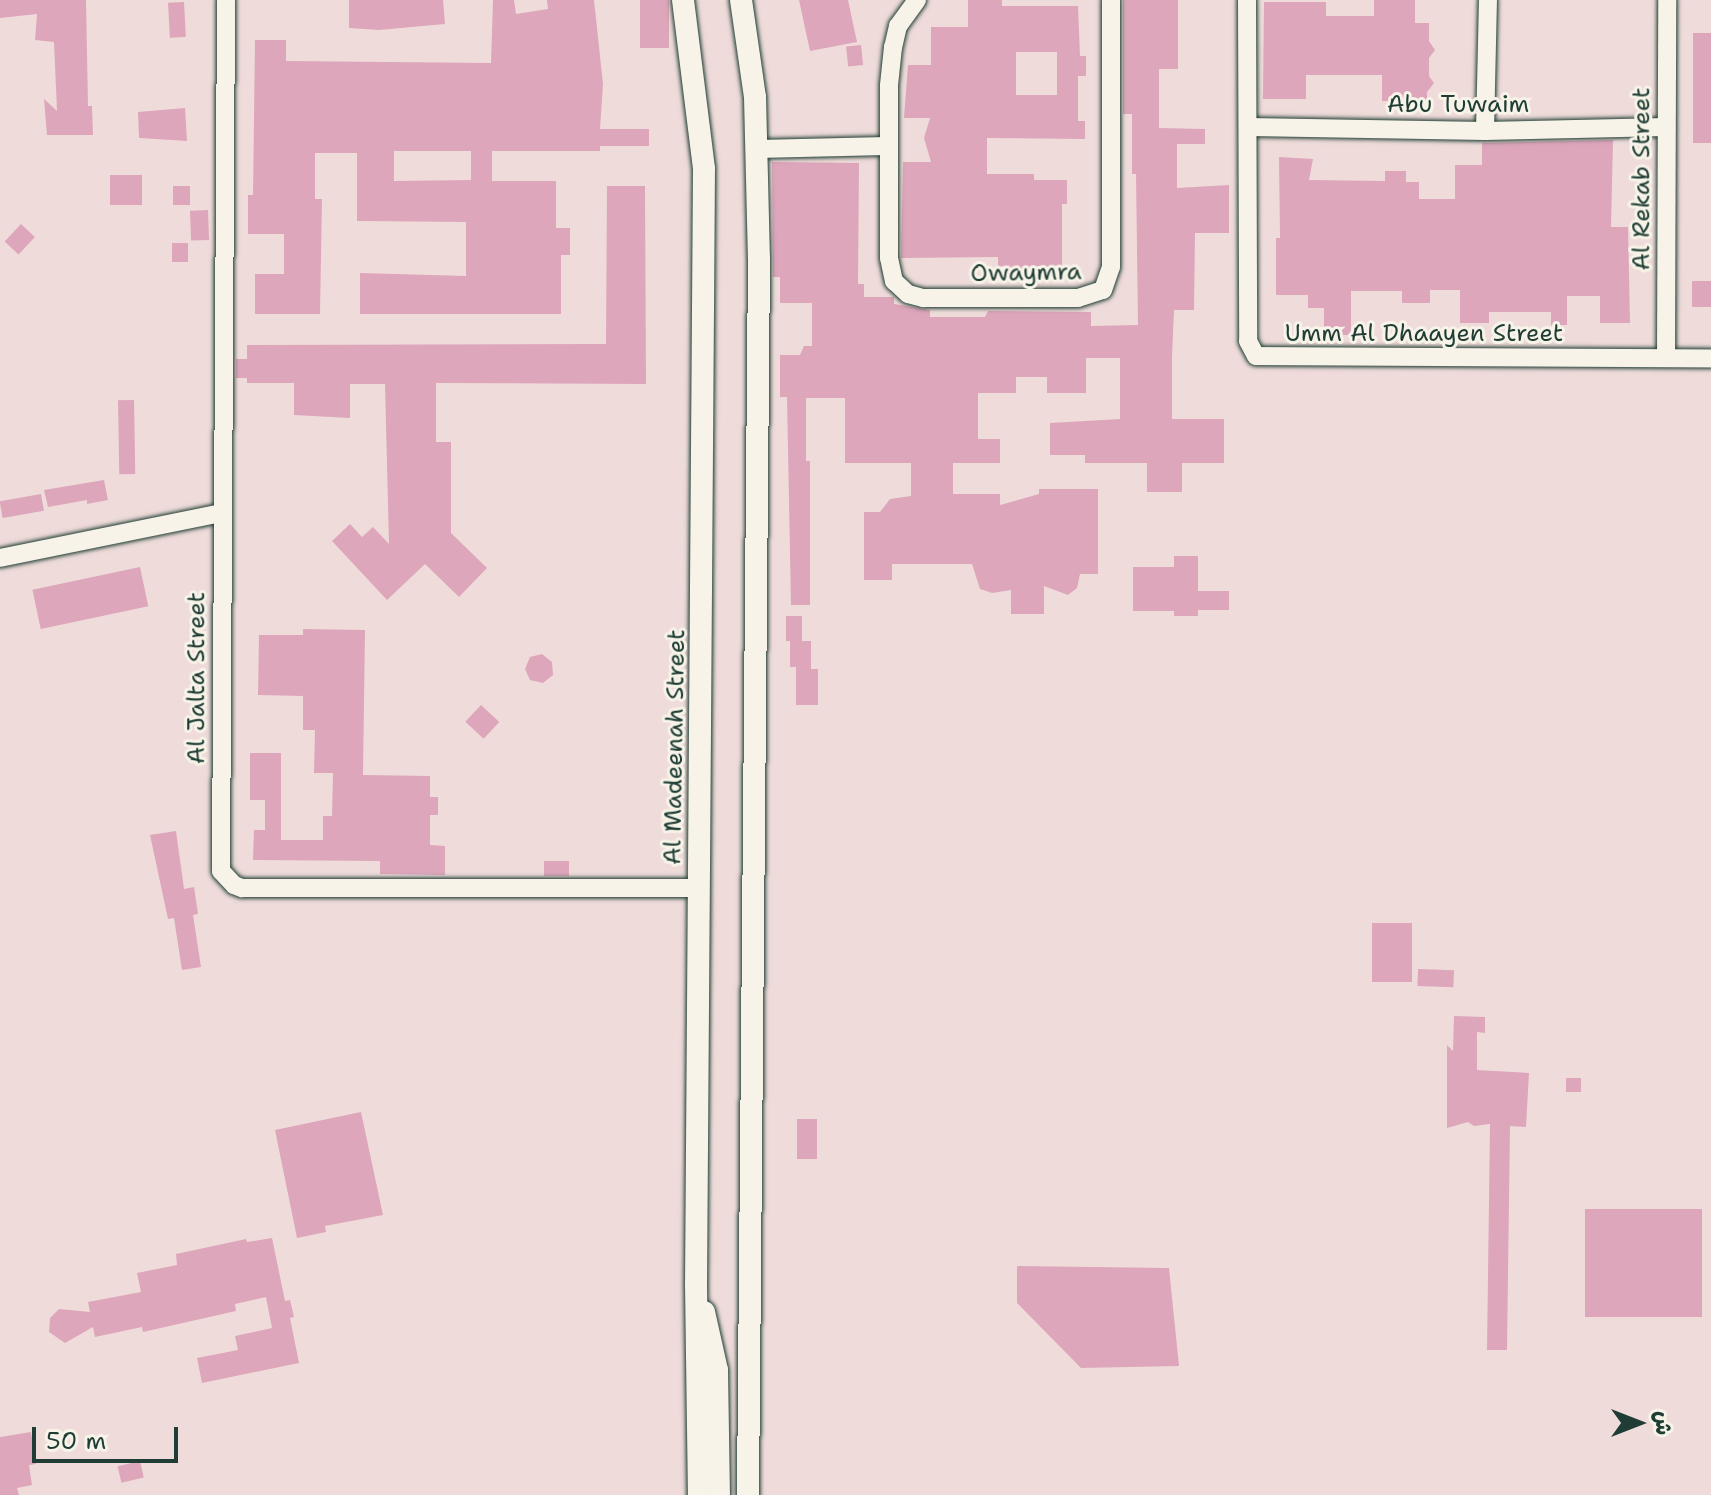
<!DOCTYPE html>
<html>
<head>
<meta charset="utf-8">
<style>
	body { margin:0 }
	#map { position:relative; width:1711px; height:1495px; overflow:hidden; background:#efdcda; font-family:"Shantell Sans","Playpen Sans Arabic",sans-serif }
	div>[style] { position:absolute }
	.building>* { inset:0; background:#dda6bb; transform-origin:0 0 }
	.roads { filter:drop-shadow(0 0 2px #1f3d34) drop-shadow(0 0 2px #1f3d34) }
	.minor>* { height:18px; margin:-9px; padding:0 9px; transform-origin:9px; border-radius:9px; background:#f7f3e8 }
	.tertiary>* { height:22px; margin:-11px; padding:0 11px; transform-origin:11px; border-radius:11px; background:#f7f3e8 }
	span { translate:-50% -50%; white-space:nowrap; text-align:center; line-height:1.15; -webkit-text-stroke:6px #f7f3e8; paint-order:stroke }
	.street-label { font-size:24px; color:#1f3d34 }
	.north { position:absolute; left:1599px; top:1383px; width:80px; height:80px; -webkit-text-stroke:6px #f7f3e8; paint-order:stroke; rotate:90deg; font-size:22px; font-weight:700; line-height:32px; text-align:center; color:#1f3d34 }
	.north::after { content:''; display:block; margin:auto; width:28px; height:36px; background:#1f3d34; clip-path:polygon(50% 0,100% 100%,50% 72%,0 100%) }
	.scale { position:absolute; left:32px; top:1427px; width:146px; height:36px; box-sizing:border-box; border:4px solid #1f3d34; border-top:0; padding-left:10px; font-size:24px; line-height:28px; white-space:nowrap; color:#1f3d34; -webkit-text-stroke:6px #f7f3e8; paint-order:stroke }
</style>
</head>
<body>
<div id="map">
	<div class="building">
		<i style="clip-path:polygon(0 0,86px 0,88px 106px,92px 106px,93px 135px,47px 135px,44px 99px,57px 111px,54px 42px,35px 40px,37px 14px,0 18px)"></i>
		<i style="clip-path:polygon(349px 0,443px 0,445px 24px,379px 30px,349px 28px)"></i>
		<i style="clip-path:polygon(evenodd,493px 0,514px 0,516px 14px,548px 9px,547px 0,594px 0,603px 84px,600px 129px,649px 129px,649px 146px,600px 146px,600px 151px,492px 151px,492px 181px,556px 181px,556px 228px,570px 228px,570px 255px,561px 255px,561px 314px,360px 314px,360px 273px,466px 276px,466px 222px,357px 221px,357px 153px,315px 153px,315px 199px,322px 199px,320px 314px,255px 314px,255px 274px,284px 274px,284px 234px,248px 234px,248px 195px,253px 195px,255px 40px,286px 40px,286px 61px,491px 63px,493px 0,394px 151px,471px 151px,471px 180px,394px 181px,394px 151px)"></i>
		<i style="left:640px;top:0;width:29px;height:48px"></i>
		<i style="clip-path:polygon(799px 0,848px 0,857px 42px,810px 51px)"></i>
		<i style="clip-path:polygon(evenodd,968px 0,1002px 0,1002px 6px,1078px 6px,1080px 56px,1086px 56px,1086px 76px,1078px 76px,1078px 121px,1085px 121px,1085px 139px,987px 138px,987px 174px,1034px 174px,1034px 180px,1067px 180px,1067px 204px,1062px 204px,1062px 267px,1038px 267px,1038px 275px,998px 275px,998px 257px,901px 258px,903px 162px,931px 162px,924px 138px,930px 118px,904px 118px,908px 65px,931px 65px,931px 27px,968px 27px,968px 0,1016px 52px,1057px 52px,1057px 95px,1016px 95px,1016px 52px)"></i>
		<i style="clip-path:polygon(1123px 0,1178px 0,1178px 69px,1159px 69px,1159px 128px,1205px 129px,1205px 144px,1177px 144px,1177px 188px,1229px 185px,1229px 233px,1195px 233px,1194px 310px,1174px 310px,1172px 357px,1172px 419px,1224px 419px,1224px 463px,1182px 463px,1182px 492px,1147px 492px,1147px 463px,1085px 463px,1085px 455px,1050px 455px,1050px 423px,1120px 419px,1120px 358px,1086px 358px,1086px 393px,1047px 393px,1047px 377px,1016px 377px,1016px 393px,978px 393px,978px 439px,1000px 439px,1000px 463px,953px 463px,953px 494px,1000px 494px,1000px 505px,1039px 494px,1039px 489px,1098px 489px,1098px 574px,1080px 574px,1077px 588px,1068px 595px,1044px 586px,1044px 614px,1011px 614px,1011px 590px,992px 593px,980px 589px,972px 564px,892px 564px,892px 580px,864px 580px,864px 512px,880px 512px,890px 499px,911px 496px,911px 463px,845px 463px,845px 398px,806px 398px,806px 461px,810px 461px,810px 605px,791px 605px,787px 397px,780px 397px,780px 355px,800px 355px,804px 346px,812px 346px,812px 303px,780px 303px,780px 277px,773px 277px,772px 162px,859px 163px,858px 284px,864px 284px,864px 297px,894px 297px,894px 304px,930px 310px,930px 317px,985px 317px,988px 311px,1091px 312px,1091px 326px,1138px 325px,1136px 174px,1132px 174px,1132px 114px,1123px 114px)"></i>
		<i style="clip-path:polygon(1374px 0,1415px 0,1415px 23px,1429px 23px,1429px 41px,1435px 50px,1429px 58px,1429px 76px,1434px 83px,1427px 92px,1427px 101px,1382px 101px,1382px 75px,1306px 75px,1306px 99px,1263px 99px,1264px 2px,1326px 2px,1326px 16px,1374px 16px)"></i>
		<i style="left:184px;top:2px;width:35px;height:16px;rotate:87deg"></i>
		<i style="left:1693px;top:33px;width:18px;height:110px"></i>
		<i style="left:861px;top:45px;width:20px;height:15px;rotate:84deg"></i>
		<i style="clip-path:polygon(185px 108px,187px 141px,139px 138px,138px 112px)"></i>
		<i style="clip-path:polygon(1613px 140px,1611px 227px,1628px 227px,1630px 323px,1600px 323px,1600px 296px,1567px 296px,1567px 325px,1551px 325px,1551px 312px,1489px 312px,1489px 323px,1460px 323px,1460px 290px,1430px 290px,1430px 303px,1402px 303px,1402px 291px,1351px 291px,1351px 335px,1324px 335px,1324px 308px,1308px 308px,1308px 295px,1276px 295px,1276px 238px,1280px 238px,1279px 157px,1313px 159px,1309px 180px,1385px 181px,1385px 171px,1406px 171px,1406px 182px,1419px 182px,1419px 199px,1455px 199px,1455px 165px,1482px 165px,1482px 143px)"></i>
		<i style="left:142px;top:175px;width:30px;height:32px;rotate:90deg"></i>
		<i style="left:173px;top:186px;width:17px;height:19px"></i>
		<i style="clip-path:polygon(607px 186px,645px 186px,646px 384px,436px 383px,436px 442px,451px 442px,451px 533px,487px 568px,459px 597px,425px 564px,387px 600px,332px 541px,350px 524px,362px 537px,373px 527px,389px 544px,385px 384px,350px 384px,350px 418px,294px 415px,294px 383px,247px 383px,247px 378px,236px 378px,236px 359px,247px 359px,247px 345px,606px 344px)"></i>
		<i style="left:208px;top:210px;width:30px;height:18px;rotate:88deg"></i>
		<i style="left:21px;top:224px;width:19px;height:24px;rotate:43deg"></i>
		<i style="left:172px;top:243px;width:16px;height:19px"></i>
		<i style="left:1692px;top:281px;width:19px;height:26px"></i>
		<i style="left:134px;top:400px;width:74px;height:16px;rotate:89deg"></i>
		<i style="clip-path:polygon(104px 480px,108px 500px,87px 504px,87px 500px,48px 507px,44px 490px)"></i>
		<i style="left:41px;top:494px;width:17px;height:42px;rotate:80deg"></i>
		<i style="clip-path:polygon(1174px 556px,1198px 556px,1198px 591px,1229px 591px,1229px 610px,1198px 610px,1198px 616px,1174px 616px,1174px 611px,1133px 611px,1133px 567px,1174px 567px)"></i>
		<i style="left:140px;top:567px;width:40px;height:110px;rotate:78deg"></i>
		<i style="left:786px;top:616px;width:16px;height:25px"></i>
		<i style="clip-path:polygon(303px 629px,365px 630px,363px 775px,430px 776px,430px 797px,438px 797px,438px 815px,430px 815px,430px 845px,445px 846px,445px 875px,380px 874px,380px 861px,253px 860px,254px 830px,265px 830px,265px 800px,250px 800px,250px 753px,281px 753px,281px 840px,323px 840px,323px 816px,332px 816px,333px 773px,314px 773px,315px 730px,303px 730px,303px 696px,258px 695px,259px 635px,303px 635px)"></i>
		<i style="clip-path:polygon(790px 641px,811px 641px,811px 669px,818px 669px,818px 705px,796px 705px,796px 667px,790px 667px)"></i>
		<i style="clip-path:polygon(542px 654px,552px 662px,553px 675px,543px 683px,530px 680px,525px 669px,530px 657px)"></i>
		<i style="left:481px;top:705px;width:25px;height:23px;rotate:43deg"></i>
		<i style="clip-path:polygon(176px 831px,184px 889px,194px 887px,198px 914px,193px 915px,201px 967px,182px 970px,174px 918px,168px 919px,150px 835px)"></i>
		<i style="left:544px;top:861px;width:25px;height:15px"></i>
		<i style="left:1372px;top:923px;width:40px;height:59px"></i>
		<i style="left:1418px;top:969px;width:36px;height:17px;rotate:2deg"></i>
		<i style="clip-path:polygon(1454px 1016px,1485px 1017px,1485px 1033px,1477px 1032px,1477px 1070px,1529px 1073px,1526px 1127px,1510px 1126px,1507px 1350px,1487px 1350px,1490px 1124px,1474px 1126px,1468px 1122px,1447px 1128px,1447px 1045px,1453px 1051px)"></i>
		<i style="left:1566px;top:1078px;width:15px;height:14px"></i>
		<i style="clip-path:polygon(361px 1112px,383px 1215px,325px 1226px,326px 1232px,297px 1238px,275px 1130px)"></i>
		<i style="left:797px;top:1119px;width:20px;height:40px"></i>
		<i style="left:1585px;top:1209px;width:117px;height:108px"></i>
		<i style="clip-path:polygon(272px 1238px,285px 1301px,290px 1300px,294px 1317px,290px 1318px,299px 1363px,202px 1383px,197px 1358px,238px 1350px,235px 1336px,272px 1328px,266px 1297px,235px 1304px,236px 1311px,143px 1332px,142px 1327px,95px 1337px,93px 1327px,65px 1343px,49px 1332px,50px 1318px,59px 1309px,90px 1312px,88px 1302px,141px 1292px,137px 1273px,177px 1265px,176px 1254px,246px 1239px,247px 1242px)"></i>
		<i style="clip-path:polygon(1017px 1266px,1169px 1268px,1179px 1366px,1081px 1368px,1017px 1303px)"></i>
		<i style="clip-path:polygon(31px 1432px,36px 1464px,29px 1465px,32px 1485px,17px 1488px,19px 1495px,0 1495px,0 1437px)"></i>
		<i style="left:140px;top:1461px;width:17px;height:23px;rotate:77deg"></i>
	</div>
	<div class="roads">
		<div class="minor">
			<i style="left:226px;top:0;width:871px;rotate:90.33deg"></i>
			<i style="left:221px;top:871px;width:19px;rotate:47deg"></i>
			<i style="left:234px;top:885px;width:9px;rotate:21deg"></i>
			<i style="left:242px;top:888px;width:458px"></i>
			<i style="left:917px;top:0;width:32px;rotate:126deg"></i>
			<i style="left:898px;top:26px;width:22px;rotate:103deg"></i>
			<i style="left:893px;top:47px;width:39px;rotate:96deg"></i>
			<i style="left:889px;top:86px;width:172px;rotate:90deg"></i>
			<i style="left:889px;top:258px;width:24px;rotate:78deg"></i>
			<i style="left:894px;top:281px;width:19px;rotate:43deg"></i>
			<i style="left:908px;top:294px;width:16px;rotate:15deg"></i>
			<i style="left:923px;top:298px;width:155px"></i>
			<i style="left:1078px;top:298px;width:26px;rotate:-18deg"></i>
			<i style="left:1103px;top:290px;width:24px;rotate:-71deg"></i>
			<i style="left:1111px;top:267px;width:267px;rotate:-90deg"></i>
			<i style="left:1247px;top:0;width:341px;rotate:89.8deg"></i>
			<i style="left:1248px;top:341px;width:17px;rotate:62deg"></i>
			<i style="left:1256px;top:356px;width:455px;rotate:0.3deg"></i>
			<i style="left:1249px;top:127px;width:236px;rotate:1deg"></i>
			<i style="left:1485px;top:131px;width:181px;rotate:-1.3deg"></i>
			<i style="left:1485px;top:131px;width:131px;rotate:-88.7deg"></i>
			<i style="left:756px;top:149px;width:132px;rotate:-1.3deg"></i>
			<i style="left:1666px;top:358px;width:358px;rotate:-89.8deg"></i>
			<i style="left:0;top:558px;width:227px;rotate:-11.5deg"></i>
		</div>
		<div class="tertiary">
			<i style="left:683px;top:0;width:170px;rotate:82.9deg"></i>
			<i style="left:704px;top:169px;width:1115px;rotate:90.41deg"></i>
			<i style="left:696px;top:1284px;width:211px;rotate:89.2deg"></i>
			<i style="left:741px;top:0;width:98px;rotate:81.8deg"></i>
			<i style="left:755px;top:97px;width:162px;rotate:88.6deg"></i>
			<i style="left:759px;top:259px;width:1236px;rotate:90.51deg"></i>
			<i style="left:704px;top:1312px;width:59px;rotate:77.4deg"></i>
			<i style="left:717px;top:1370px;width:125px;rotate:89.1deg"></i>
		</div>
	</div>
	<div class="street-label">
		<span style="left:1458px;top:105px">Abu Tuwaim</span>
		<span style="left:1642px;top:179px;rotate:-90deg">Al Rekab Street</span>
		<span style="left:1026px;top:273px;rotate:-1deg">Owaymra</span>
		<span style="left:1424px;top:334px">Umm Al Dhaayen Street</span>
		<span style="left:197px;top:678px;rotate:-90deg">Al Jalta Street</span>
		<span style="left:675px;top:747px;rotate:-89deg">Al Madeenah Street</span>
	</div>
	<div class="north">ش</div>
	<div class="scale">50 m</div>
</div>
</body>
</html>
